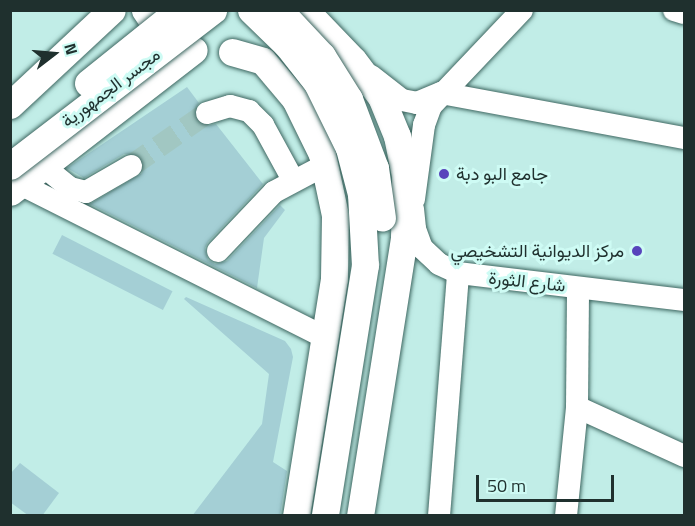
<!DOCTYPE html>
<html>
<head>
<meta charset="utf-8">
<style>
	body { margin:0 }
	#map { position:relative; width:695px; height:526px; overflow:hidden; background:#c1ede7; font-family:"Titillium Web",Vazirmatn,sans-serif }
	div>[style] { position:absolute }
	.building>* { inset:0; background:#a4cfd5; transform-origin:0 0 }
	.minor-tunnel>* { height:22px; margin-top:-11px; transform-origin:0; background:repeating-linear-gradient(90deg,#a1c7c2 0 22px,transparent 0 33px) }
	.roads { filter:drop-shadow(0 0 2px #3e6761) drop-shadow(0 0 2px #3e6761) }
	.minor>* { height:22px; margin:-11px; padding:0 11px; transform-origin:11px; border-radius:11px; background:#fff }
	.major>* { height:27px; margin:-13.5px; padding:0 13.5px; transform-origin:13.5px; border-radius:13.5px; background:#fff }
	.bridges { filter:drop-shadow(0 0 2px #3e6761) drop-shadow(0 0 2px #3e6761) }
	.major-bridge>* { height:27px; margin:-13.5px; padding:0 13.5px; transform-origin:13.5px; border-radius:13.5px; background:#fff }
	.dots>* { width:16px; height:16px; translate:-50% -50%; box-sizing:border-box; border:3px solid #cefbf4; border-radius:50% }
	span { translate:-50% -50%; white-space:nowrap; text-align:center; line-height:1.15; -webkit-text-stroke:6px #cefbf4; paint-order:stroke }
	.street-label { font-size:18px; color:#1f302e }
	.poi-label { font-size:18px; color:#1f302e }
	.left { translate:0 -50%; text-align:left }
	.right { translate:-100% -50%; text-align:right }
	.frame { position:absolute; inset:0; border:12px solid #1f302e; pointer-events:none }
	.north { position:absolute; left:24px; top:24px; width:60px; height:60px; -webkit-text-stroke:4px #cefbf4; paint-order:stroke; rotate:74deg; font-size:16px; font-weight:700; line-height:24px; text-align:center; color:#1f302e }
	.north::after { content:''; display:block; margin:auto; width:21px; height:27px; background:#1f302e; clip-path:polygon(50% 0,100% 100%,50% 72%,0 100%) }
	.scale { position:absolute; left:476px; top:475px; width:138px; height:27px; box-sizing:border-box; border:3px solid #1f302e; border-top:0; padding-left:8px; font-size:18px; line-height:21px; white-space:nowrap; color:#1f302e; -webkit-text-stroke:4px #cefbf4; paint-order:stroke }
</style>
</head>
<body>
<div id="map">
	<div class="building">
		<i style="clip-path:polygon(187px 87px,199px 103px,194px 111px,197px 122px,205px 126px,216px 124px,263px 184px,208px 242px,205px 248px,208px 260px,215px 264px,227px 261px,280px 205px,285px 210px,264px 238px,257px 288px,90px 204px,142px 173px,144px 165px,138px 155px,124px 154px,84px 178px,67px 168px)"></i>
		<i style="left:62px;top:235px;width:124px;height:21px;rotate:27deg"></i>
		<i style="clip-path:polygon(186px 297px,285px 341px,291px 349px,293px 357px,273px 462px,287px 471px,280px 516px,192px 516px,262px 424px,269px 374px,184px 299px)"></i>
		<i style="clip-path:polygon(20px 463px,59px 493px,42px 516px,29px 516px,10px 502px,10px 474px)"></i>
	</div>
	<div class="minor-tunnel">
		<i style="left:131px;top:166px;width:93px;rotate:-34.9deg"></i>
	</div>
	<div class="roads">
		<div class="minor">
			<i style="left:674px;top:10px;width:10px;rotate:17deg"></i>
			<i style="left:371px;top:76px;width:39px;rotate:38deg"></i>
			<i style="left:402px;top:100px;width:15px;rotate:11deg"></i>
			<i style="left:417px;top:103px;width:26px;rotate:-23deg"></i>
			<i style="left:441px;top:93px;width:247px;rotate:10.5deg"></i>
			<i style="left:207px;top:113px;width:24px;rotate:-17deg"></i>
			<i style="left:230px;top:106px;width:20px;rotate:15deg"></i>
			<i style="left:249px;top:111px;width:20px;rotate:45deg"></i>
			<i style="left:263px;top:125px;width:63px;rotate:61.4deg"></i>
			<i style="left:43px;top:166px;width:35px;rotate:39deg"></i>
			<i style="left:70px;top:188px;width:16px;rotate:14deg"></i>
			<i style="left:86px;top:192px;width:52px;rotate:-30deg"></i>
			<i style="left:10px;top:179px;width:352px;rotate:26.7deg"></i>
			<i style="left:414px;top:199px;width:75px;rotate:-82.3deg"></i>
			<i style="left:424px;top:125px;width:20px;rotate:-70deg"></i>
			<i style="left:431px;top:106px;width:132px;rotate:-46.5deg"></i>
			<i style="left:413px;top:209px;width:20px;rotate:84deg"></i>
			<i style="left:415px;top:229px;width:20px;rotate:70deg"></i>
			<i style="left:422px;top:248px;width:23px;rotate:43deg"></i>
			<i style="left:439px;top:264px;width:21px;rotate:25deg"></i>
			<i style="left:458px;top:273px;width:228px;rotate:6.8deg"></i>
			<i style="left:218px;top:251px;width:81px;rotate:-46.5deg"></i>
			<i style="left:274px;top:192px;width:58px;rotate:-27.9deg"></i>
			<i style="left:577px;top:407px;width:118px;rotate:24.6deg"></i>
			<i style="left:439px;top:516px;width:244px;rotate:-85.5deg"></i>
			<i style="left:566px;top:516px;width:110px;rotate:-84.2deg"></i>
			<i style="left:577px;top:407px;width:119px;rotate:-89.5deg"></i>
		</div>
		<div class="major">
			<i style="left:145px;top:10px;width:23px;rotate:56deg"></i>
			<i style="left:158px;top:29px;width:20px;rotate:37deg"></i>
			<i style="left:305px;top:10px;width:69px;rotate:46.2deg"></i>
			<i style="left:353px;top:60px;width:46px;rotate:52.9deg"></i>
			<i style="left:381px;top:97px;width:42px;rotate:67.7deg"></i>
			<i style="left:397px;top:136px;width:41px;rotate:78.7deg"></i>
			<i style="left:405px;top:176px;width:62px;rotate:90.9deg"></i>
			<i style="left:404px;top:238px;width:281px;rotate:99deg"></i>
			<i style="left:232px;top:52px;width:32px;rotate:16deg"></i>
			<i style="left:263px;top:61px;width:50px;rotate:49.9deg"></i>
			<i style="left:295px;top:99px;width:61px;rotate:63.9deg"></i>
			<i style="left:322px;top:154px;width:62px;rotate:78deg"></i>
			<i style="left:335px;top:215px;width:64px;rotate:90.9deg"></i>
			<i style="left:334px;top:279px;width:240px;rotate:99.1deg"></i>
			<i style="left:10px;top:105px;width:139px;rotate:-43deg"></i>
			<i style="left:10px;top:192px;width:232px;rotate:-37.7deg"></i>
		</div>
	</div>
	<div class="bridges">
		<div class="major-bridge">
			<i style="left:251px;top:10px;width:50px;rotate:44.2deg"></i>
			<i style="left:287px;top:45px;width:48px;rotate:51.7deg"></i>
			<i style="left:317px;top:83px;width:72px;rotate:63.8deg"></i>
			<i style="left:349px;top:148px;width:48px;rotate:75.4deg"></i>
			<i style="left:361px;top:194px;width:71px;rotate:86.8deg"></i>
			<i style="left:365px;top:265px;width:254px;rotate:99.1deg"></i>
			<i style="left:279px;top:10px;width:63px;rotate:46.9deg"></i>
			<i style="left:322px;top:56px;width:51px;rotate:57.9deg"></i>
			<i style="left:349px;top:99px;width:74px;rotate:69.4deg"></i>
			<i style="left:375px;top:168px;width:50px;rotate:82deg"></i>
			<i style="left:88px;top:83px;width:117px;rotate:-38.7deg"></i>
			<i style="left:10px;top:166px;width:256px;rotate:-37.5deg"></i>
		</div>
	</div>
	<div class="dots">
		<i style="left:444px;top:174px;background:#5844bc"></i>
		<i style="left:637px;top:251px;background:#5844bc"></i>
	</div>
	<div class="street-label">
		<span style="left:111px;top:88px;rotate:-37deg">مجسر الجمهورية</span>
		<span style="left:527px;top:282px;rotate:6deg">شارع الثورة</span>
	</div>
	<div class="poi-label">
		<span class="left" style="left:456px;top:174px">جامع البو دبة</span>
		<span class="right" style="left:624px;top:251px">مركز الديوانية التشخيصي</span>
	</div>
	<div class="frame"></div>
	<div class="north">N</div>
	<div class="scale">50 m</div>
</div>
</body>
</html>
